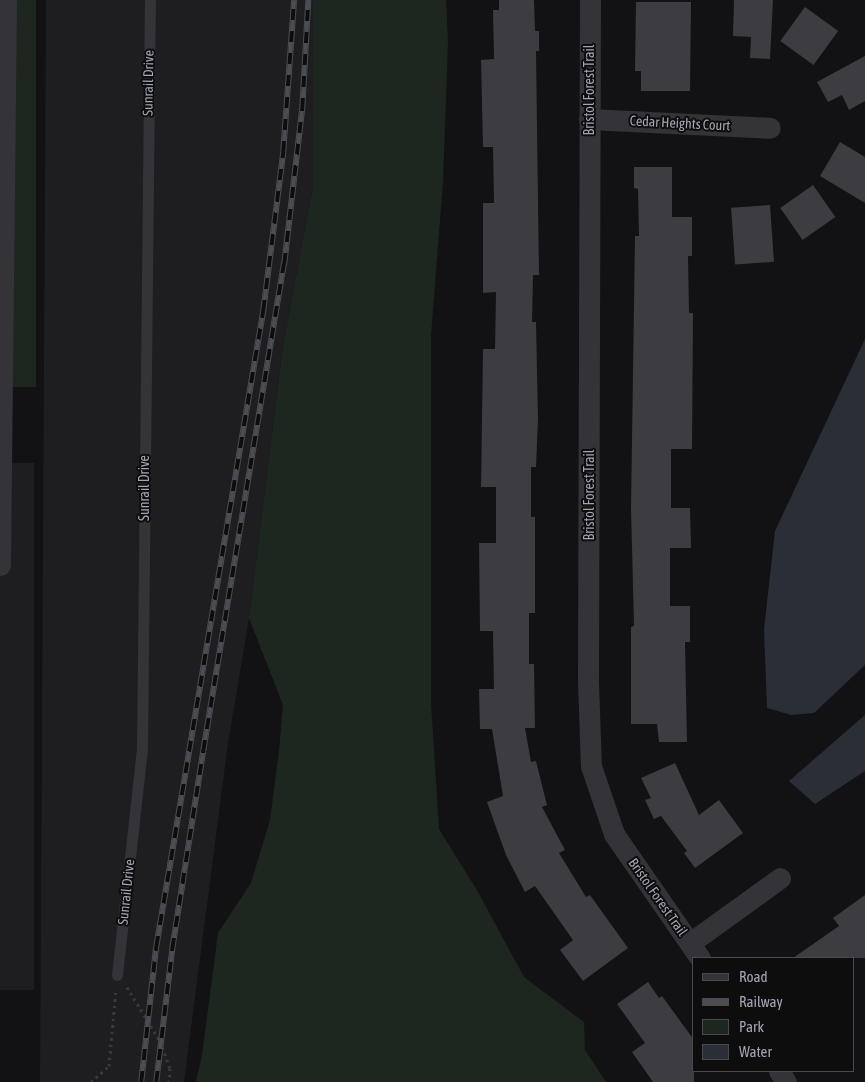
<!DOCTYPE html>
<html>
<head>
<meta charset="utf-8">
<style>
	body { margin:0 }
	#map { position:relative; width:865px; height:1082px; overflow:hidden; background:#121214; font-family:"Asap Condensed",sans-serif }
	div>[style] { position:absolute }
	.built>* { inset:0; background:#1e1e21; transform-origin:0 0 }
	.green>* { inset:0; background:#1e2620; transform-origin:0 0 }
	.water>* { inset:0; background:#292e37 }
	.building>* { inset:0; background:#3c3c41; transform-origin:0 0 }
	.path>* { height:3px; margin-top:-1.5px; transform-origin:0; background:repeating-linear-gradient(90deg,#393a3f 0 2.5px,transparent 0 6.5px) }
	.service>* { height:11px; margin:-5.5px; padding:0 5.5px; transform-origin:5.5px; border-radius:5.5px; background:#333338 }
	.minor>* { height:21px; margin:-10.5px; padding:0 10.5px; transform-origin:10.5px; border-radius:10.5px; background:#333338 }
	.rail>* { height:5.5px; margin-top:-2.75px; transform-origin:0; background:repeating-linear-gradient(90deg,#0d0d0e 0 11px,#4c4d53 0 22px); box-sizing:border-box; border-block:1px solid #4c4d53 }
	span { translate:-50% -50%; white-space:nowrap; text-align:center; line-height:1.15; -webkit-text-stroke:4px #0d0d0e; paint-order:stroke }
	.street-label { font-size:14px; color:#a3a6b4 }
	.legend { position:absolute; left:692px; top:957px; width:162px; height:115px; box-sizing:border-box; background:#0d0d0e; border:1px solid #494a50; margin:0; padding:6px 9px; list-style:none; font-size:15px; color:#a3a6b4 }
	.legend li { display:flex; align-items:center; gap:10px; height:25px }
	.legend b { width:25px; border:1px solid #494a50 }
</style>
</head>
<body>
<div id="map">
	<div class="built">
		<i style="clip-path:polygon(46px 0,313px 0,313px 187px,283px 345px,249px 618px,228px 743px,184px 1082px,40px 1082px)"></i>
		<i style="left:34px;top:463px;width:527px;height:42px;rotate:90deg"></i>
	</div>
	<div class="green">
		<i style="left:0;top:0;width:36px;height:387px"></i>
		<i style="clip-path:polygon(313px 0,446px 0,448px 41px,443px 182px,431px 336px,431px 703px,439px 829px,478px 892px,524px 977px,584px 1022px,585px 1050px,606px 1082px,196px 1082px,202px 1055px,218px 933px,251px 883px,270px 820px,279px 751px,283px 705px,249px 618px,283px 345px,313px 187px)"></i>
	</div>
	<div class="water">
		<i style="clip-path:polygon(865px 339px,865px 665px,814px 713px,791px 715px,767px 708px,764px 629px,775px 531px)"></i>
		<i style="clip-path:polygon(865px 715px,865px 771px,815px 804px,789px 781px)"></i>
	</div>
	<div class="building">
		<i style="clip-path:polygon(499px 0,534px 0,535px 31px,539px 31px,539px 51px,536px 51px,539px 275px,533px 275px,532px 322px,536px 322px,538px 419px,536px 467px,531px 467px,531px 517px,535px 517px,535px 613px,529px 613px,529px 664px,534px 664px,535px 728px,525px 728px,531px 762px,536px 761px,547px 805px,542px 807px,565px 850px,559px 853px,586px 897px,590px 895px,628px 948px,583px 981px,560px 950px,573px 940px,535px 886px,525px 892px,506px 855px,487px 802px,503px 796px,492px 729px,480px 729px,479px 689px,494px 689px,493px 631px,480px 631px,479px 543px,496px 543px,496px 487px,481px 487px,483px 349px,495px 349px,496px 292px,483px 293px,483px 203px,494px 203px,493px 147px,483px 147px,481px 60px,494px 59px,493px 10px,499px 10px)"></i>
		<i style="clip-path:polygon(734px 0,773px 0,770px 59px,750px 58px,751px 37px,733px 36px)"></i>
		<i style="clip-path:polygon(636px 2px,691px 2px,690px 91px,641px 91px,641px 71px,635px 71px)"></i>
		<i style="left:805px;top:7px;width:41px;height:42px;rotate:36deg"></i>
		<i style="clip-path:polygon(865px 56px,865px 101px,849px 110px,842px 95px,828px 102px,817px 82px)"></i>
		<i style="clip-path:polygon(840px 142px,865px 157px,865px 203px,820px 176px)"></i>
		<i style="clip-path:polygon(634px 167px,672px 167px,672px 217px,692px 217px,692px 256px,688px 256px,689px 313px,693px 313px,692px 449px,671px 449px,671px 508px,690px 508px,691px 548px,670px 548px,670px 606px,690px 606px,690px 642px,685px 642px,687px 742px,659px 742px,657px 724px,631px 724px,631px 627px,634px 626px,631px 508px,635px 236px,639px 236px,638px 189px,634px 188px)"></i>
		<i style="left:813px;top:185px;width:39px;height:40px;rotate:55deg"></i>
		<i style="left:770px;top:205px;width:57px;height:39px;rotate:86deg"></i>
		<i style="clip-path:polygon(675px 763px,699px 815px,719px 800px,743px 833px,695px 868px,684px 853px,687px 851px,661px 816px,654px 819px,645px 800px,651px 798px,641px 778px)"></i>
		<i style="clip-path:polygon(865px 895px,865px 958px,793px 958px,839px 926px,833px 918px)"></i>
		<i style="clip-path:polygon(648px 982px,659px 998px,662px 996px,694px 1040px,694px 1082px,653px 1082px,632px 1052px,645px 1043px,617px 1004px)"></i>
	</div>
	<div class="path">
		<i style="left:127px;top:987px;width:63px;rotate:58.6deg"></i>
		<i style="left:160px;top:1041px;width:29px;rotate:70deg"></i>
		<i style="left:170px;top:1068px;width:14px;rotate:94deg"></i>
		<i style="left:91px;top:1082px;width:24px;rotate:-42deg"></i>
		<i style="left:109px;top:1066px;width:77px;rotate:-84.8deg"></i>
	</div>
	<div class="service">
		<i style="left:117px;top:975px;width:229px;rotate:-83.7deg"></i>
		<i style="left:142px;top:747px;width:747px;rotate:-89.39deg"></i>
	</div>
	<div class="minor">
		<i style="left:590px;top:0;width:682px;rotate:90.17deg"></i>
		<i style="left:588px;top:682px;width:84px;rotate:88deg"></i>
		<i style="left:591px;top:766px;width:72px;rotate:71.3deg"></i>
		<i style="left:614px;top:834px;width:151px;rotate:55.3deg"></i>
		<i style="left:589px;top:119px;width:181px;rotate:2.8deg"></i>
		<i style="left:0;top:565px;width:565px;rotate:-89.39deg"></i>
		<i style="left:690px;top:943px;width:111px;rotate:-35.8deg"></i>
		<i style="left:779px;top:1071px;width:13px;rotate:58deg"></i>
	</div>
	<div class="rail">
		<i style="left:141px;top:1082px;width:136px;rotate:-83.7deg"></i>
		<i style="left:156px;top:947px;width:645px;rotate:-80.45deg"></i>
		<i style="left:263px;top:311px;width:160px;rotate:-82.8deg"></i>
		<i style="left:283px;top:152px;width:152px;rotate:-85.9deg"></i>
		<i style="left:156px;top:1082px;width:134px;rotate:-83.1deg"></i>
		<i style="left:172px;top:949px;width:200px;rotate:-81.1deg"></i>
		<i style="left:203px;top:751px;width:494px;rotate:-80.6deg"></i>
		<i style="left:284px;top:264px;width:156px;rotate:-83.4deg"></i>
		<i style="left:302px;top:109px;width:109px;rotate:-86.8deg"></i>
	</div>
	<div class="street-label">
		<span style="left:148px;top:83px;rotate:-89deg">Sunrail Drive</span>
		<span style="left:589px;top:90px;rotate:-90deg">Bristol Forest Trail</span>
		<span style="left:680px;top:123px;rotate:3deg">Cedar Heights Court</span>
		<span style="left:144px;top:488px;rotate:-90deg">Sunrail Drive</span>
		<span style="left:589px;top:495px;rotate:-90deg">Bristol Forest Trail</span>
		<span style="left:126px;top:892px;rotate:-84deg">Sunrail Drive</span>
		<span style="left:658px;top:897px;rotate:55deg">Bristol Forest Trail</span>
	</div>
	<ul class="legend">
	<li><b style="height:6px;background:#333338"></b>Road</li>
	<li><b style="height:6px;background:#4c4d53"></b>Railway</li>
	<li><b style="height:14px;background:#1e2620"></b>Park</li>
	<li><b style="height:14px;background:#292e37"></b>Water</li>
	</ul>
</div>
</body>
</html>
